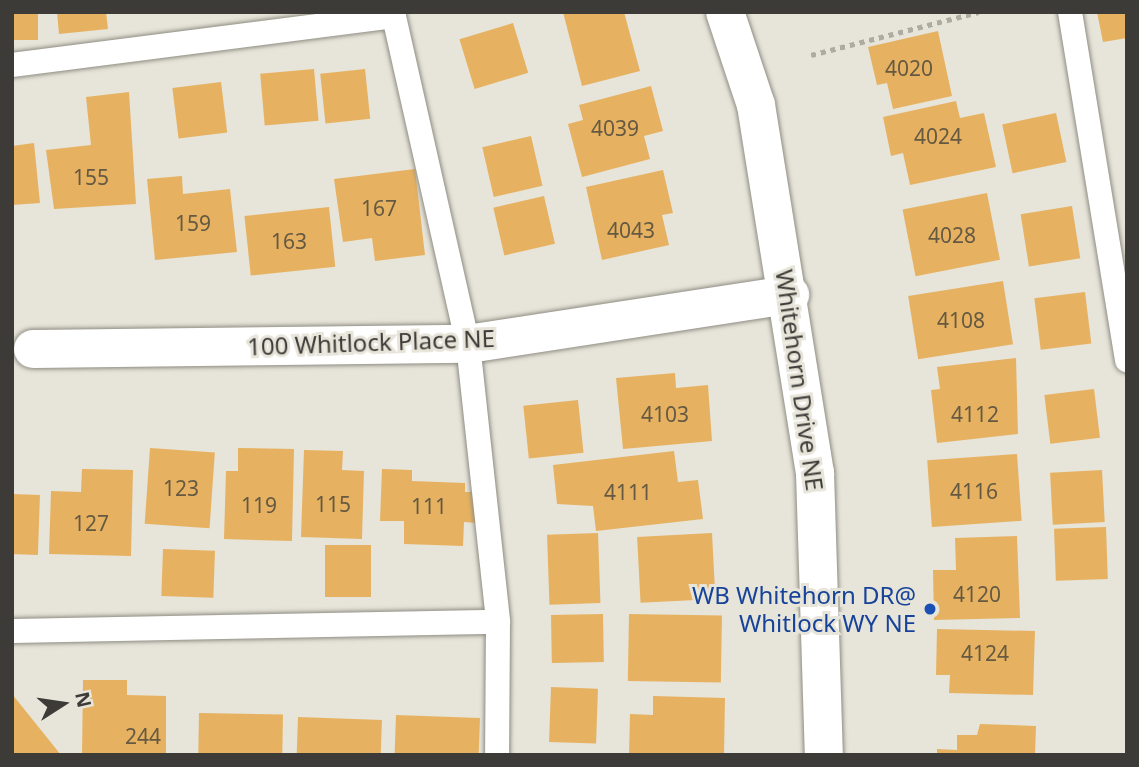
<!DOCTYPE html>
<html>
<head>
<meta charset="utf-8">
<style>
	body { margin:0 }
	#map { position:relative; width:1139px; height:767px; overflow:hidden; background:#e7e4d9; font-family:"Noto Sans",sans-serif }
	div>[style] { position:absolute }
	.building>* { inset:0; background:#e6b261; transform-origin:0 0 }
	.path>* { height:4.5px; margin-top:-2.25px; transform-origin:0; background:repeating-linear-gradient(90deg,#adaba2 0 5px,transparent 0 10px) }
	.roads { filter:drop-shadow(0 0 2px #8f8d83) drop-shadow(0 0 2px #8f8d83) }
	.service>* { height:24px; margin:-12px; padding:0 12px; transform-origin:12px; border-radius:12px; background:#fff }
	.minor>* { height:38px; margin:-19px; padding:0 19px; transform-origin:19px; border-radius:19px; background:#fff }
	.tertiary>* { height:38px; margin:-19px; padding:0 19px; transform-origin:19px; border-radius:19px; background:#fff }
	.dots>* { width:19px; height:19px; translate:-50% -50%; box-sizing:border-box; border:4px solid #e7e4d9; border-radius:50% }
	span { translate:-50% -50%; white-space:nowrap; text-align:center; line-height:1.15; -webkit-text-stroke:6px #e7e4d9; paint-order:stroke }
	.number-label { font-size:21px; color:#665942 }
	.number-label span { -webkit-text-stroke-width:0 }
	.street-label { font-size:24px; color:#3c3b37 }
	.transit-label { font-size:24px; color:#164399 }
	.right { translate:-100% -50%; text-align:right }
	.frame { position:absolute; inset:0; border:14px solid #3c3b37; pointer-events:none }
	.north { position:absolute; left:28px; top:669px; width:70px; height:70px; -webkit-text-stroke:5px #e7e4d9; paint-order:stroke; rotate:78deg; font-size:19px; font-weight:700; line-height:28px; text-align:center; color:#3c3b37 }
	.north::after { content:''; display:block; margin:auto; width:24px; height:32px; background:#3c3b37; clip-path:polygon(50% 0,100% 100%,50% 72%,0 100%) }
</style>
</head>
<body>
<div id="map">
	<div class="building">
		<i style="left:12px;top:12px;width:26px;height:28px"></i>
		<i style="clip-path:polygon(57px 12px,106px 12px,108px 29px,59px 34px)"></i>
		<i style="clip-path:polygon(563px 12px,624px 12px,640px 71px,582px 86px)"></i>
		<i style="clip-path:polygon(1097px 12px,1127px 12px,1127px 38px,1103px 42px)"></i>
		<i style="left:513px;top:23px;width:52px;height:56px;rotate:73deg"></i>
		<i style="clip-path:polygon(938px 31px,952px 96px,893px 109px,887px 83px,877px 85px,868px 47px)"></i>
		<i style="left:314px;top:69px;width:52px;height:54px;rotate:85deg"></i>
		<i style="left:365px;top:69px;width:50px;height:45px;rotate:84deg"></i>
		<i style="left:221px;top:82px;width:51px;height:49px;rotate:83deg"></i>
		<i style="clip-path:polygon(651px 86px,663px 131px,644px 136px,650px 159px,582px 177px,568px 124px,583px 120px,579px 105px)"></i>
		<i style="clip-path:polygon(129px 92px,136px 204px,54px 209px,46px 150px,91px 145px,86px 97px)"></i>
		<i style="clip-path:polygon(956px 101px,960px 118px,984px 113px,996px 167px,910px 185px,903px 153px,891px 156px,883px 117px)"></i>
		<i style="left:1056px;top:113px;width:50px;height:55px;rotate:78deg"></i>
		<i style="left:531px;top:136px;width:51px;height:50px;rotate:77deg"></i>
		<i style="clip-path:polygon(34px 143px,40px 203px,12px 205px,12px 146px)"></i>
		<i style="clip-path:polygon(415px 169px,425px 255px,375px 261px,372px 238px,343px 242px,334px 179px)"></i>
		<i style="clip-path:polygon(663px 170px,673px 213px,662px 215px,669px 245px,602px 260px,586px 187px)"></i>
		<i style="clip-path:polygon(182px 176px,183px 194px,230px 189px,237px 252px,155px 260px,147px 179px)"></i>
		<i style="left:987px;top:193px;width:68px;height:86px;rotate:79deg"></i>
		<i style="left:544px;top:196px;width:49px;height:52px;rotate:77deg"></i>
		<i style="left:1072px;top:206px;width:53px;height:52px;rotate:81deg"></i>
		<i style="left:329px;top:207px;width:60px;height:85px;rotate:84deg"></i>
		<i style="left:1003px;top:281px;width:64px;height:96px;rotate:81deg"></i>
		<i style="left:1085px;top:292px;width:52px;height:51px;rotate:83deg"></i>
		<i style="clip-path:polygon(1016px 358px,1018px 434px,937px 443px,931px 390px,940px 389px,937px 367px)"></i>
		<i style="clip-path:polygon(675px 373px,676px 388px,708px 385px,712px 441px,623px 449px,616px 378px)"></i>
		<i style="left:1094px;top:389px;width:49px;height:50px;rotate:83deg"></i>
		<i style="left:578px;top:400px;width:53px;height:55px;rotate:84deg"></i>
		<i style="left:150px;top:448px;width:65px;height:76px;rotate:4deg"></i>
		<i style="clip-path:polygon(238px 448px,294px 449px,292px 541px,224px 539px,226px 471px,238px 471px)"></i>
		<i style="clip-path:polygon(304px 450px,343px 451px,342px 470px,364px 471px,362px 539px,301px 537px)"></i>
		<i style="clip-path:polygon(674px 451px,678px 482px,698px 480px,703px 519px,596px 531px,593px 506px,557px 504px,553px 465px)"></i>
		<i style="left:1017px;top:454px;width:67px;height:90px;rotate:86deg"></i>
		<i style="clip-path:polygon(82px 469px,133px 470px,131px 556px,49px 554px,51px 491px,81px 492px)"></i>
		<i style="clip-path:polygon(382px 469px,412px 470px,412px 481px,465px 483px,465px 492px,478px 492px,476px 523px,464px 522px,463px 546px,404px 544px,404px 521px,380px 521px)"></i>
		<i style="left:1102px;top:470px;width:52px;height:52px;rotate:87deg"></i>
		<i style="left:12px;top:494px;width:28px;height:60px;rotate:2deg"></i>
		<i style="left:1106px;top:527px;width:52px;height:52px;rotate:88deg"></i>
		<i style="left:598px;top:533px;width:70px;height:51px;rotate:88deg"></i>
		<i style="left:712px;top:533px;width:66px;height:75px;rotate:87deg"></i>
		<i style="clip-path:polygon(1017px 536px,1020px 618px,934px 620px,933px 570px,956px 570px,955px 538px)"></i>
		<i style="left:325px;top:545px;width:46px;height:52px"></i>
		<i style="left:163px;top:549px;width:52px;height:47px;rotate:2deg"></i>
		<i style="left:603px;top:614px;width:48px;height:52px;rotate:89deg"></i>
		<i style="left:629px;top:614px;width:93px;height:67px;rotate:1deg"></i>
		<i style="clip-path:polygon(937px 629px,1035px 631px,1033px 695px,949px 693px,950px 675px,936px 675px)"></i>
		<i style="clip-path:polygon(83px 680px,127px 680px,127px 695px,166px 696px,166px 755px,82px 755px)"></i>
		<i style="left:551px;top:687px;width:47px;height:55px;rotate:2deg"></i>
		<i style="clip-path:polygon(12px 694px,61px 755px,12px 755px)"></i>
		<i style="clip-path:polygon(653px 696px,725px 698px,724px 755px,629px 755px,630px 714px,653px 715px)"></i>
		<i style="left:199px;top:713px;width:84px;height:42px;rotate:1deg"></i>
		<i style="left:396px;top:715px;width:84px;height:40px;rotate:2deg"></i>
		<i style="left:298px;top:717px;width:84px;height:38px;rotate:2deg"></i>
		<i style="clip-path:polygon(980px 724px,1036px 726px,1035px 755px,937px 755px,937px 749px,957px 750px,957px 735px,977px 735px)"></i>
	</div>
	<div class="path">
		<i style="left:811px;top:55px;width:173px;rotate:-14.4deg"></i>
	</div>
	<div class="roads">
		<div class="service">
			<i style="left:393px;top:12px;width:340px;rotate:77.3deg"></i>
			<i style="left:468px;top:344px;width:280px;rotate:83.8deg"></i>
			<i style="left:498px;top:622px;width:133px;rotate:90.4deg"></i>
			<i style="left:1070px;top:12px;width:353px;rotate:80.7deg"></i>
			<i style="left:12px;top:65px;width:385px;rotate:-7.3deg"></i>
			<i style="left:12px;top:631px;width:486px;rotate:-1.1deg"></i>
		</div>
		<div class="minor">
			<i style="left:33px;top:349px;width:435px;rotate:-0.7deg"></i>
			<i style="left:468px;top:344px;width:326px;rotate:-8.7deg"></i>
		</div>
		<div class="tertiary">
			<i style="left:725px;top:12px;width:98px;rotate:71.6deg"></i>
			<i style="left:756px;top:105px;width:373px;rotate:80.9deg"></i>
			<i style="left:815px;top:473px;width:282px;rotate:88.2deg"></i>
		</div>
	</div>
	<div class="dots">
		<i style="left:930px;top:609px;background:#1a4fb4"></i>
	</div>
	<div class="number-label">
		<span style="left:909px;top:68px">4020</span>
		<span style="left:615px;top:128px">4039</span>
		<span style="left:938px;top:136px">4024</span>
		<span style="left:91px;top:177px">155</span>
		<span style="left:379px;top:208px">167</span>
		<span style="left:193px;top:223px">159</span>
		<span style="left:631px;top:230px">4043</span>
		<span style="left:952px;top:235px">4028</span>
		<span style="left:289px;top:241px">163</span>
		<span style="left:961px;top:320px">4108</span>
		<span style="left:665px;top:414px">4103</span>
		<span style="left:975px;top:414px">4112</span>
		<span style="left:181px;top:488px">123</span>
		<span style="left:974px;top:491px">4116</span>
		<span style="left:628px;top:492px">4111</span>
		<span style="left:333px;top:504px">115</span>
		<span style="left:259px;top:505px">119</span>
		<span style="left:429px;top:506px">111</span>
		<span style="left:91px;top:523px">127</span>
		<span style="left:977px;top:594px">4120</span>
		<span style="left:985px;top:653px">4124</span>
		<span style="left:143px;top:736px">244</span>
	</div>
	<div class="street-label">
		<span style="left:371px;top:342px;rotate:-2deg">100 Whitlock Place NE</span>
		<span style="left:800px;top:380px;rotate:82deg">Whitehorn Drive NE</span>
	</div>
	<div class="transit-label">
		<span class="right" style="left:916px;top:609px">WB Whitehorn DR@<br>Whitlock WY NE</span>
	</div>
	<div class="frame"></div>
	<div class="north">N</div>
</div>
</body>
</html>
